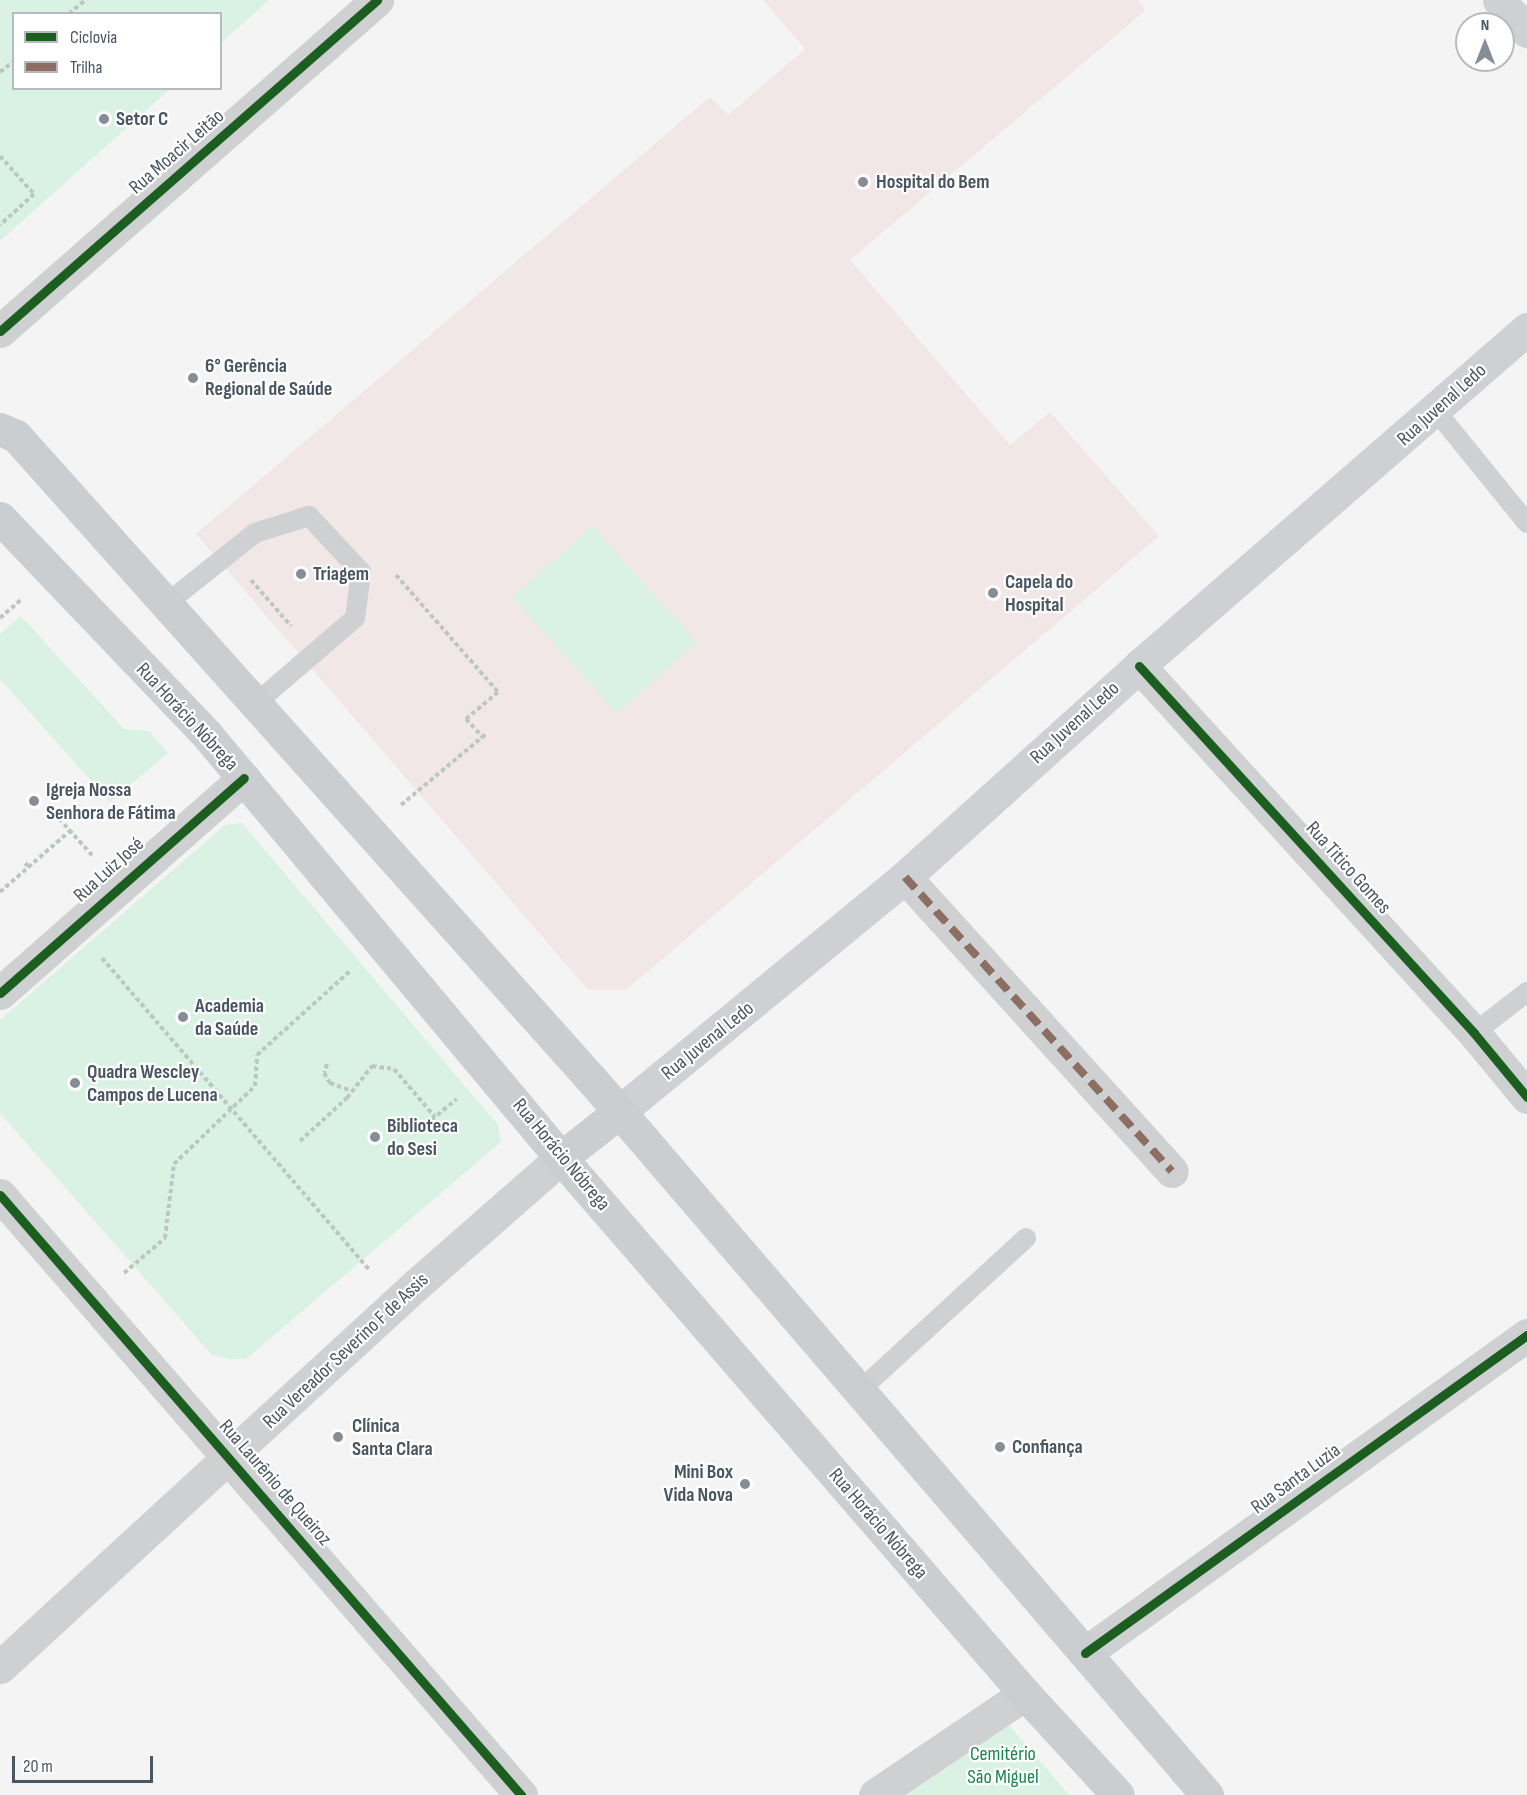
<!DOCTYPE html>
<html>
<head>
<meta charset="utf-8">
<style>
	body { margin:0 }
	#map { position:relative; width:1527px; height:1795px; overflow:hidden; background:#f4f4f4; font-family:"Sofia Sans Condensed",sans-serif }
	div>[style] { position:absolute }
	.medical>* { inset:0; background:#f1e7e6 }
	.green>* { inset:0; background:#d9f2e3; transform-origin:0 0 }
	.path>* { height:4px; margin-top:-2px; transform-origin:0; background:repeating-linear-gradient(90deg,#bcc7c4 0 4.5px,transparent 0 7.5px) }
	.lane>* { height:20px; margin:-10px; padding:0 10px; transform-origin:10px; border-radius:10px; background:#ced0d2 }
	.street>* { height:33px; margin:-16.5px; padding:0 16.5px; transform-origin:16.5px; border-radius:16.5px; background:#ced0d2 }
	.secondary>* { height:33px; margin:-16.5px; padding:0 16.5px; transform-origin:16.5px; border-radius:16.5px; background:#ced0d4 }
	.primary>* { height:33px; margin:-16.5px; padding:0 16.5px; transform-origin:16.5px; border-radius:16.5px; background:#caced1 }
	.quiet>* { height:8px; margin-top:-4px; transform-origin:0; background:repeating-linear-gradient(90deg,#8d6e63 0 15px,transparent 0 23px) }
	.cycleway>* { height:9px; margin:-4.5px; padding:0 4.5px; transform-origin:4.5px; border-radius:4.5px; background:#1b5e20 }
	.dots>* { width:16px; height:16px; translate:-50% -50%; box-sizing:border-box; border:3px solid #fff; border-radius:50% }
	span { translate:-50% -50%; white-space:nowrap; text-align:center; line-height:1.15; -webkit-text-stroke:4.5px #fff; paint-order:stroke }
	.poi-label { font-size:20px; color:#4a5661; font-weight:700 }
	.left { translate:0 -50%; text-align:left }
	.right { translate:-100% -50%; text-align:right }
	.street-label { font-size:20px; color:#4a5661 }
	.park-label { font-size:20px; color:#17864f }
	.legend { position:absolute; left:12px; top:12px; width:210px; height:78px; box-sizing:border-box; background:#fff; border:2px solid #b7bbc0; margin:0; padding:8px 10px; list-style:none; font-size:18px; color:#4a5661 }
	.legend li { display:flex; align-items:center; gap:12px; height:30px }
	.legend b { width:30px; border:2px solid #b7bbc0 }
	.north { position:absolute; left:1455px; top:12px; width:60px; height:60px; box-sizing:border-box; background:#fff; border:2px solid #b7bbc0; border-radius:50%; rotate:0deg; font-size:16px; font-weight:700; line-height:24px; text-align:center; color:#4a5661 }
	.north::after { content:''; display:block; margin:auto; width:21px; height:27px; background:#868d94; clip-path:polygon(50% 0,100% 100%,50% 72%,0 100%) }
	.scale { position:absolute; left:12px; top:1756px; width:141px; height:27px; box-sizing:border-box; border:3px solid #4a5661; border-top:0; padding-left:8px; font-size:18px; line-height:21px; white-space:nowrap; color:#4a5661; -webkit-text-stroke:4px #fff; paint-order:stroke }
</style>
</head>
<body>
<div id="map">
	<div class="medical">
		<div style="clip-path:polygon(763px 0,1138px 0,1146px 10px,850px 260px,1010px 445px,1050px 412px,1159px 536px,626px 990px,588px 990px,196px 534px,710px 97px,728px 115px,805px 49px)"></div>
	</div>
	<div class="green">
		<div style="clip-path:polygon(0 0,269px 0,221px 43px,220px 14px,14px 14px,14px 88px,170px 89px,0 241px)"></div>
		<div style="left:592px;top:526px;width:156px;height:107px;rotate:48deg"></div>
		<div style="clip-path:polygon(21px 616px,124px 729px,149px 731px,168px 753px,110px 802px,0 679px,0 634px)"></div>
		<div style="clip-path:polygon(242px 823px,498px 1125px,501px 1142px,246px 1359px,229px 1359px,212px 1355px,0 1113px,0 1020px,225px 825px)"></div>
		<div style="clip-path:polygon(1009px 1725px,1069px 1795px,907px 1795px)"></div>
	</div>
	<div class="path">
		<div style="left:69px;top:14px;width:21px;rotate:-41deg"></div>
		<div style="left:0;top:72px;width:18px;rotate:-38deg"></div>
		<div style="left:0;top:156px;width:51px;rotate:48.2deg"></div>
		<div style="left:34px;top:194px;width:46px;rotate:137.6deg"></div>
		<div style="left:396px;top:575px;width:155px;rotate:48.9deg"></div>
		<div style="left:498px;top:692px;width:42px;rotate:139.8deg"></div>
		<div style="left:466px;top:719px;width:25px;rotate:47deg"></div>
		<div style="left:251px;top:580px;width:61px;rotate:49deg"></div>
		<div style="left:0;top:618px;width:29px;rotate:-41deg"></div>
		<div style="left:401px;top:805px;width:112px;rotate:-39.9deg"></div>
		<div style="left:54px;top:813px;width:57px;rotate:47.9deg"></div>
		<div style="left:25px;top:863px;width:6px;rotate:45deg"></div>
		<div style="left:0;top:892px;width:93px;rotate:-41.1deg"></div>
		<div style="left:102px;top:958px;width:412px;rotate:49.4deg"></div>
		<div style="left:327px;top:1064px;width:9px;rotate:108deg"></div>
		<div style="left:324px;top:1073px;width:12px;rotate:59deg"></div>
		<div style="left:330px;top:1083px;width:23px;rotate:20deg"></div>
		<div style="left:414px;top:1134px;width:55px;rotate:-39.1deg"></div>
		<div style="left:300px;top:1141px;width:64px;rotate:-42.5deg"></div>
		<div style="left:347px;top:1098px;width:41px;rotate:-52deg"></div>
		<div style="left:372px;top:1066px;width:22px;rotate:8deg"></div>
		<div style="left:394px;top:1069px;width:63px;rotate:49.5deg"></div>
		<div style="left:124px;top:1273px;width:54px;rotate:-40.5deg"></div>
		<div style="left:165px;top:1238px;width:75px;rotate:-83.1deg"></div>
		<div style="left:174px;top:1164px;width:112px;rotate:-43.9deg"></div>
		<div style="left:255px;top:1086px;width:31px;rotate:-86deg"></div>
		<div style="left:257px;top:1055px;width:125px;rotate:-42.1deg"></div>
	</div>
	<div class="lane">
		<div style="left:1436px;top:411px;width:144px;rotate:50.9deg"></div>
		<div style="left:167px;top:603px;width:112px;rotate:-38.5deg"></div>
		<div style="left:255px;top:533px;width:57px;rotate:-17.5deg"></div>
		<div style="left:309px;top:516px;width:76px;rotate:47.1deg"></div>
		<div style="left:361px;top:572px;width:46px;rotate:97.4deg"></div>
		<div style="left:355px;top:618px;width:133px;rotate:139.3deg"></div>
		<div style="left:1474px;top:1033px;width:67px;rotate:-37.7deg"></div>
		<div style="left:858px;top:1392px;width:228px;rotate:-42.5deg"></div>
	</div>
	<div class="street">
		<div style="left:1499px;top:0;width:42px;rotate:47.9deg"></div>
		<div style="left:0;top:331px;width:502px;rotate:-41.28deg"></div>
		<div style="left:1139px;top:666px;width:497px;rotate:47.6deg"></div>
		<div style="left:1474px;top:1033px;width:83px;rotate:50.4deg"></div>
		<div style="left:905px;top:877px;width:397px;rotate:47.8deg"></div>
		<div style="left:0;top:993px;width:325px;rotate:-41.4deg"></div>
		<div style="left:0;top:1195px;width:795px;rotate:49.03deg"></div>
		<div style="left:1085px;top:1653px;width:545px;rotate:-35.73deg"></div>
		<div style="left:0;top:1667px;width:566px;rotate:-42.57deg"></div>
		<div style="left:417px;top:1284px;width:191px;rotate:-41.2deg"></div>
		<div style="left:875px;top:1795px;width:181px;rotate:-34deg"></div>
	</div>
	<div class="secondary">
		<div style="left:619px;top:1112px;width:370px;rotate:-39.4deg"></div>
		<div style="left:905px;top:877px;width:315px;rotate:-42deg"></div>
		<div style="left:1139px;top:666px;width:514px;rotate:-40.98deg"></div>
	</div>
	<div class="primary">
		<div style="left:0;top:429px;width:17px;rotate:24deg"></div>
		<div style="left:16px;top:436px;width:865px;rotate:48.19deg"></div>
		<div style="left:593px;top:1081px;width:942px;rotate:49.31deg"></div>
		<div style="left:0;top:518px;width:301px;rotate:46.3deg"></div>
		<div style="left:208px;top:736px;width:550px;rotate:50.09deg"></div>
		<div style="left:561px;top:1158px;width:709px;rotate:49.12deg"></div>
		<div style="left:1025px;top:1694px;width:137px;rotate:47.4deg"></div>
		<div style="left:561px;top:1158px;width:74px;rotate:-38.4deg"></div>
	</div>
	<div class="quiet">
		<div style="left:905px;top:877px;width:397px;rotate:47.8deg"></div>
	</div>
	<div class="cycleway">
		<div style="left:0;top:331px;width:502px;rotate:-41.28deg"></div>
		<div style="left:1139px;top:666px;width:497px;rotate:47.6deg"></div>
		<div style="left:1474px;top:1033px;width:83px;rotate:50.4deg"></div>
		<div style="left:0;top:993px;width:325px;rotate:-41.4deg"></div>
		<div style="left:0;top:1195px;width:795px;rotate:49.03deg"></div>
		<div style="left:1085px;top:1653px;width:545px;rotate:-35.73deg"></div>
	</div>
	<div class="dots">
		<div style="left:104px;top:119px;background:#868d94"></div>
		<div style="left:863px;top:182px;background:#868d94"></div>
		<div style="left:193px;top:378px;background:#868d94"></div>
		<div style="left:301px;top:574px;background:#868d94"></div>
		<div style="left:993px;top:593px;background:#868d94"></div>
		<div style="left:34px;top:801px;background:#868d94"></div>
		<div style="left:183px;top:1017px;background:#868d94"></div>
		<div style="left:75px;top:1083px;background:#868d94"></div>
		<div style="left:375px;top:1137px;background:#868d94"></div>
		<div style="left:338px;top:1437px;background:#868d94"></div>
		<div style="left:1000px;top:1447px;background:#868d94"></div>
		<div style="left:745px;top:1484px;background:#868d94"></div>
	</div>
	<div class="poi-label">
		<span class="left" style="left:116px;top:119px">Setor C</span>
		<span class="left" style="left:876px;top:182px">Hospital do Bem</span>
		<span class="left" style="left:205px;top:378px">6° Gerência<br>Regional de Saúde</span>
		<span class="left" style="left:313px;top:574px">Triagem</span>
		<span class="left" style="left:1005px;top:594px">Capela do<br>Hospital</span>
		<span class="left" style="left:46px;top:802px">Igreja Nossa<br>Senhora de Fátima</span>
		<span class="left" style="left:195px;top:1018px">Academia<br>da Saúde</span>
		<span class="left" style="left:87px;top:1084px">Quadra Wescley<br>Campos de Lucena</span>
		<span class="left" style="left:387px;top:1138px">Biblioteca<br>do Sesi</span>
		<span class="left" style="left:352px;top:1438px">Clínica<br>Santa Clara</span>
		<span class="left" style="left:1012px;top:1447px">Confiança</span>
		<span class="right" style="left:733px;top:1484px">Mini Box<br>Vida Nova</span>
	</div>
	<div class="street-label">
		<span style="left:177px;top:152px;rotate:-41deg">Rua Moacir Leitão</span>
		<span style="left:1442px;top:405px;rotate:-42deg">Rua Juvenal Ledo</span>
		<span style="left:187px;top:717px;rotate:47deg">Rua Horácio Nóbrega</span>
		<span style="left:1075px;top:723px;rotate:-42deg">Rua Juvenal Ledo</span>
		<span style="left:1348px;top:868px;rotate:48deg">Rua Titico Gomes</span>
		<span style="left:109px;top:870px;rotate:-42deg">Rua Luiz José</span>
		<span style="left:708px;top:1041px;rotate:-39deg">Rua Juvenal Ledo</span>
		<span style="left:561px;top:1155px;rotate:50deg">Rua Horácio Nóbrega</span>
		<span style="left:346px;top:1351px;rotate:-43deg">Rua Vereador Severino F de Assis</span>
		<span style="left:1296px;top:1479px;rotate:-36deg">Rua Santa Luzia</span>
		<span style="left:275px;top:1483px;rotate:49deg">Rua Laurênio de Queiroz</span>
		<span style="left:878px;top:1524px;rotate:49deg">Rua Horácio Nóbrega</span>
	</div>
	<div class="park-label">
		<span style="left:1003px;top:1766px">Cemitério<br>São Miguel</span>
	</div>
	<ul class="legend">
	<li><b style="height:8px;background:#1b5e20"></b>Ciclovia</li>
	<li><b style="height:8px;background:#8d6e63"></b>Trilha</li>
	</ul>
	<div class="north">N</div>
	<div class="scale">20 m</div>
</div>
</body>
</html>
